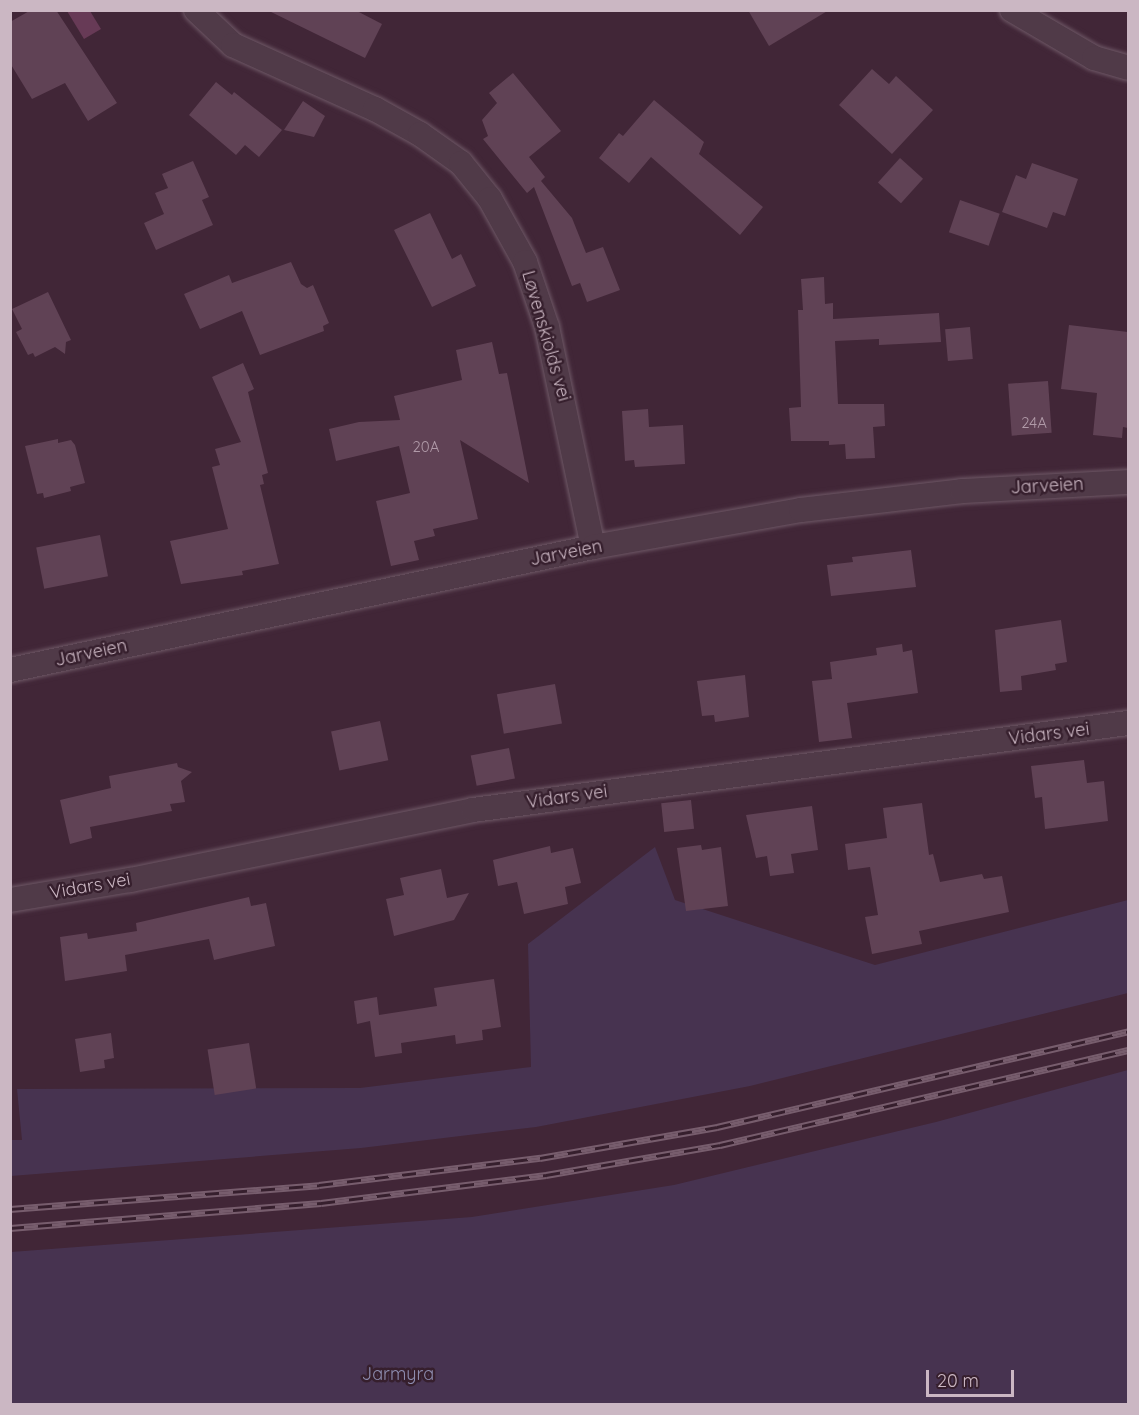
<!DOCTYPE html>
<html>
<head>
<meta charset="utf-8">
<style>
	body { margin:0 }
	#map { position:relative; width:1139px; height:1415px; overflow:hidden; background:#412637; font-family:Quicksand,sans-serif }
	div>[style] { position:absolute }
	.green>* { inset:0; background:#473350 }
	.water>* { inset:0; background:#673a56 }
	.building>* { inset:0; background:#604255; transform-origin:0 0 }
	.roads { filter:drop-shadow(0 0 2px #6e5866) drop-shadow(0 0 2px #6e5866) }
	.minor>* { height:24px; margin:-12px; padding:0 12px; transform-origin:12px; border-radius:12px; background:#503a48 }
	.rail>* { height:7px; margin-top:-3.5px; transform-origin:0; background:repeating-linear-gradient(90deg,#361f2d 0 14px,#775d6d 0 28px); box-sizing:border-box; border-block:2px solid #775d6d }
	span { translate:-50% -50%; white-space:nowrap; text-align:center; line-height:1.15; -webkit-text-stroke:5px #361f2d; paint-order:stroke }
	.number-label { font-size:15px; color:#b09aa8 }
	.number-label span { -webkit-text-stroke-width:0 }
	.street-label { font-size:18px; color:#cbb7c3 }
	.park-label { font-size:18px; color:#8d8caf }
	.frame { position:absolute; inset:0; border:12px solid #cbb7c3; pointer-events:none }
	.scale { position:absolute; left:926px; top:1370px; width:88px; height:27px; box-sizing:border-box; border:3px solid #cbb7c3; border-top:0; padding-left:8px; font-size:18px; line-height:21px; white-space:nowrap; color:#cbb7c3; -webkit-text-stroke:4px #361f2d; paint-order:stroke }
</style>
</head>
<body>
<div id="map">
	<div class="green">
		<div style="clip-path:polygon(655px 847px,675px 900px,875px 965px,1128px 900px,1128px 993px,750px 1086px,536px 1127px,361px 1148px,11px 1176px,11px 1140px,22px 1140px,17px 1089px,360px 1088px,531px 1067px,528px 944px)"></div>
		<div style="clip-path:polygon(1128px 1070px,1128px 1404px,11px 1404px,11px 1252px,472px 1217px,674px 1185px,936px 1122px)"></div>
	</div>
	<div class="water">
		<div style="clip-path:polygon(67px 11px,90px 11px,101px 29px,84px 39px)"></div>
	</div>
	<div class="building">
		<div style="clip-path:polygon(31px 10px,56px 10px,117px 103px,88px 121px,65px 83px,32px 99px,10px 63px,10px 22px)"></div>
		<div style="clip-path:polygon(267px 10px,355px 10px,382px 24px,365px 58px)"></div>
		<div style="clip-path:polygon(748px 10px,829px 10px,769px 46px)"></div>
		<div style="clip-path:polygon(872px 69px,889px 84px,896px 76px,933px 110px,892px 154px,839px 105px)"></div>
		<div style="clip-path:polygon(513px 73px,561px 131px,529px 157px,545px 177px,541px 181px,572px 218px,586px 253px,603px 247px,620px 290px,587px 302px,580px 283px,572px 286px,534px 187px,527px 193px,483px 139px,488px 136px,482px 120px,497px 103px,489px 93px)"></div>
		<div style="clip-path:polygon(216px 82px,232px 95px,234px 92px,282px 130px,259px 157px,245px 145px,236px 155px,189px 115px)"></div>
		<div style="clip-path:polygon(654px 100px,704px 142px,699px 154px,763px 207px,740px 235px,651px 157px,629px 183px,599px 158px,619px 133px,623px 136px)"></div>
		<div style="clip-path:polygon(303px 101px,325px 116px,314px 137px,284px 130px)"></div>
		<div style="left:900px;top:158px;width:31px;height:33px;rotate:42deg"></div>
		<div style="clip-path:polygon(193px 161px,209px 197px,202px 200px,213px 225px,156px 250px,144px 223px,164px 214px,155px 193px,168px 188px,162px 174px)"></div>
		<div style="clip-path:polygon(1032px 163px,1078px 179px,1065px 216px,1053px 212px,1047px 228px,1002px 212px,1016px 175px,1026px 179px)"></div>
		<div style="left:960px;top:200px;width:42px;height:34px;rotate:19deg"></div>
		<div style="clip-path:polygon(430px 213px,452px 259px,461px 254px,476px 286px,432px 307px,394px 230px)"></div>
		<div style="clip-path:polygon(291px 262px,301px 284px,307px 288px,313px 285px,329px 323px,323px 326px,324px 331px,260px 355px,242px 311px,200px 329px,184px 294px,229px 275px,232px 283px)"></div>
		<div style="clip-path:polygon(824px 277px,825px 304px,833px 303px,833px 319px,939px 313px,941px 342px,879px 345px,879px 339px,835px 341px,838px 404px,884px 404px,885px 426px,873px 427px,875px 458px,846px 459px,845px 444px,829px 445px,829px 441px,791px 441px,789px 408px,801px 407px,798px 310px,803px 310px,801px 279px)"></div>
		<div style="clip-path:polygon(48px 292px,71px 340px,66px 342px,65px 354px,55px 347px,35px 357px,33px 353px,28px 355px,16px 332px,22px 329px,12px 309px)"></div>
		<div style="clip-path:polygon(1069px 325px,1128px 332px,1128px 428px,1123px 427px,1122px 438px,1093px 435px,1097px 393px,1061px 389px)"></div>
		<div style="left:970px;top:327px;width:32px;height:25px;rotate:85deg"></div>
		<div style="clip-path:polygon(492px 342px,499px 374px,507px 373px,529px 483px,460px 440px,478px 519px,433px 529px,435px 536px,414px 541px,419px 560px,391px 566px,376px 501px,410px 493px,399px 446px,336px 461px,329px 429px,359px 422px,400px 420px,394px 396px,462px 380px,456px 350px)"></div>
		<div style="clip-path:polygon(243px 363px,254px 389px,248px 392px,268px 473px,262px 475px,264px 484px,260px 485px,279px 564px,242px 571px,243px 575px,181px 584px,170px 541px,228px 529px,212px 467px,220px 465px,215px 449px,241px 442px,212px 377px)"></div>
		<div style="left:1048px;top:381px;width:52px;height:40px;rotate:86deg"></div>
		<div style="clip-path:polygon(648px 409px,649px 427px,683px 425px,685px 464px,635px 467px,634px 460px,625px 461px,622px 411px)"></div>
		<div style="clip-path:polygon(58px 439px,58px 443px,71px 440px,75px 445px,85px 483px,70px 487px,71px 491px,44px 498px,43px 493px,37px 494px,25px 446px)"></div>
		<div style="left:100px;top:535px;width:42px;height:65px;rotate:79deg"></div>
		<div style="clip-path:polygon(911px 550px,916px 587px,831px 596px,827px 565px,853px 562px,852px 557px)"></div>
		<div style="clip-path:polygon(1061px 620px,1067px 662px,1055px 664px,1056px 670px,1021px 676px,1022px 690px,1000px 692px,995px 630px)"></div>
		<div style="clip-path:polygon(902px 644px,903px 652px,912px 650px,918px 693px,847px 703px,852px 738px,819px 742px,812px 681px,832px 679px,830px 662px,877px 655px,876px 648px)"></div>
		<div style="clip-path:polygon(745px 675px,749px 717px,715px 722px,714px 715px,702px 716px,697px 681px)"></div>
		<div style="left:555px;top:684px;width:40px;height:59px;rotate:80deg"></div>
		<div style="left:380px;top:721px;width:40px;height:50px;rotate:78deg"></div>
		<div style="left:509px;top:748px;width:31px;height:39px;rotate:79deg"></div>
		<div style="clip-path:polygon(1084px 760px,1087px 783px,1104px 781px,1108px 821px,1045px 829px,1042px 797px,1035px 798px,1031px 766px)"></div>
		<div style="clip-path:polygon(177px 763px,178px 767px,192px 772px,181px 781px,185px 802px,170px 804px,172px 811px,90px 827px,92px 838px,70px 844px,60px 800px,111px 788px,109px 776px)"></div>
		<div style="left:691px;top:800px;width:29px;height:30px;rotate:84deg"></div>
		<div style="clip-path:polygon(922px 803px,929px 855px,933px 854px,940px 882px,982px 874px,984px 879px,1002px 876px,1009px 912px,919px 931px,922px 944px,872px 954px,865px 917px,878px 915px,870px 867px,848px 870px,845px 844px,887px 838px,883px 808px)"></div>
		<div style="clip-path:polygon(812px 806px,818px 850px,791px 854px,794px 873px,770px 876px,767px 856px,756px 858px,746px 815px)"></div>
		<div style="clip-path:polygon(701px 845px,702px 850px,721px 847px,728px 906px,686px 911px,677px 848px)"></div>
		<div style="clip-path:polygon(550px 846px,551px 853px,573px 848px,581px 883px,565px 887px,568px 904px,524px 914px,517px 882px,498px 886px,493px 860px)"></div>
		<div style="clip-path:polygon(441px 869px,447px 898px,469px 893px,454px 920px,394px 936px,386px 899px,404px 895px,400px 878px)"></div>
		<div style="clip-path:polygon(249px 897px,251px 906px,266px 903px,275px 946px,214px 960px,209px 939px,125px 955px,127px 971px,65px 981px,60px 937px,87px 933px,88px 939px,137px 931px,136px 923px)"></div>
		<div style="clip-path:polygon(494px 979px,501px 1027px,482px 1030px,483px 1040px,456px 1044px,455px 1035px,401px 1043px,402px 1053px,375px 1057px,370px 1021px,357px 1024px,354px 1001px,377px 997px,379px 1015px,437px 1006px,434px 988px)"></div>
		<div style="clip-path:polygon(111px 1033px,114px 1058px,104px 1060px,105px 1068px,80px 1072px,75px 1039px)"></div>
		<div style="left:249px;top:1043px;width:46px;height:42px;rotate:81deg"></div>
	</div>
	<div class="roads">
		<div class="minor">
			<div style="left:196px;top:10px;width:51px;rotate:43.4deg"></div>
			<div style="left:233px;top:45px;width:156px;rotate:24.3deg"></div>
			<div style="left:375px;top:109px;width:51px;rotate:29.1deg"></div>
			<div style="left:420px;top:134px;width:50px;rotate:35.3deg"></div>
			<div style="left:461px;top:163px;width:46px;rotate:51.1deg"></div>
			<div style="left:490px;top:199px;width:72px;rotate:60.9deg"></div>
			<div style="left:525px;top:262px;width:69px;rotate:71.3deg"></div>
			<div style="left:547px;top:327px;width:225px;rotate:78.2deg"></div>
			<div style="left:1012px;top:10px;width:95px;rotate:30.3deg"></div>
			<div style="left:1094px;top:58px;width:35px;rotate:16deg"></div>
			<div style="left:10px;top:670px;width:596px;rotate:-11.91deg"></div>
			<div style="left:593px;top:547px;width:211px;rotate:-10.1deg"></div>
			<div style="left:801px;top:510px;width:162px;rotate:-6.7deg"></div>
			<div style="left:962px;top:491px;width:166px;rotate:-3.1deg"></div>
			<div style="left:10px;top:900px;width:122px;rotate:-9.5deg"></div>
			<div style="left:130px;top:880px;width:350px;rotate:-11.5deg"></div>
			<div style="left:473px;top:810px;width:661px;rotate:-7.57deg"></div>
		</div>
	</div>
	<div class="rail">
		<div style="left:10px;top:1209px;width:310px;rotate:-4.4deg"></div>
		<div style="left:319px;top:1185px;width:223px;rotate:-7deg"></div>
		<div style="left:540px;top:1158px;width:180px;rotate:-9.9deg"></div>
		<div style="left:717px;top:1127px;width:422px;rotate:-13.1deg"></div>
		<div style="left:10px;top:1228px;width:312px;rotate:-4.6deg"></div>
		<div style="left:321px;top:1203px;width:227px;rotate:-7.1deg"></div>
		<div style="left:546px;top:1175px;width:177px;rotate:-9.8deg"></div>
		<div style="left:720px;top:1145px;width:419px;rotate:-13.1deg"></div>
	</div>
	<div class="number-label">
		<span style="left:1034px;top:423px">24A</span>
		<span style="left:426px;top:447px">20A</span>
	</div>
	<div class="street-label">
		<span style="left:546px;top:336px;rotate:74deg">Løvenskiolds vei</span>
		<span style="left:1047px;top:486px;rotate:-3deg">Jarveien</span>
		<span style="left:566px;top:553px;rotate:-11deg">Jarveien</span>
		<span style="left:91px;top:653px;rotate:-12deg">Jarveien</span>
		<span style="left:1049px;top:734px;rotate:-7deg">Vidars vei</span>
		<span style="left:567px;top:797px;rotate:-8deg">Vidars vei</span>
		<span style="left:90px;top:886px;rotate:-10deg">Vidars vei</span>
	</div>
	<div class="park-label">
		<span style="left:398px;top:1374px">Jarmyra</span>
	</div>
	<div class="frame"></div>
	<div class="scale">20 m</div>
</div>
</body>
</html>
